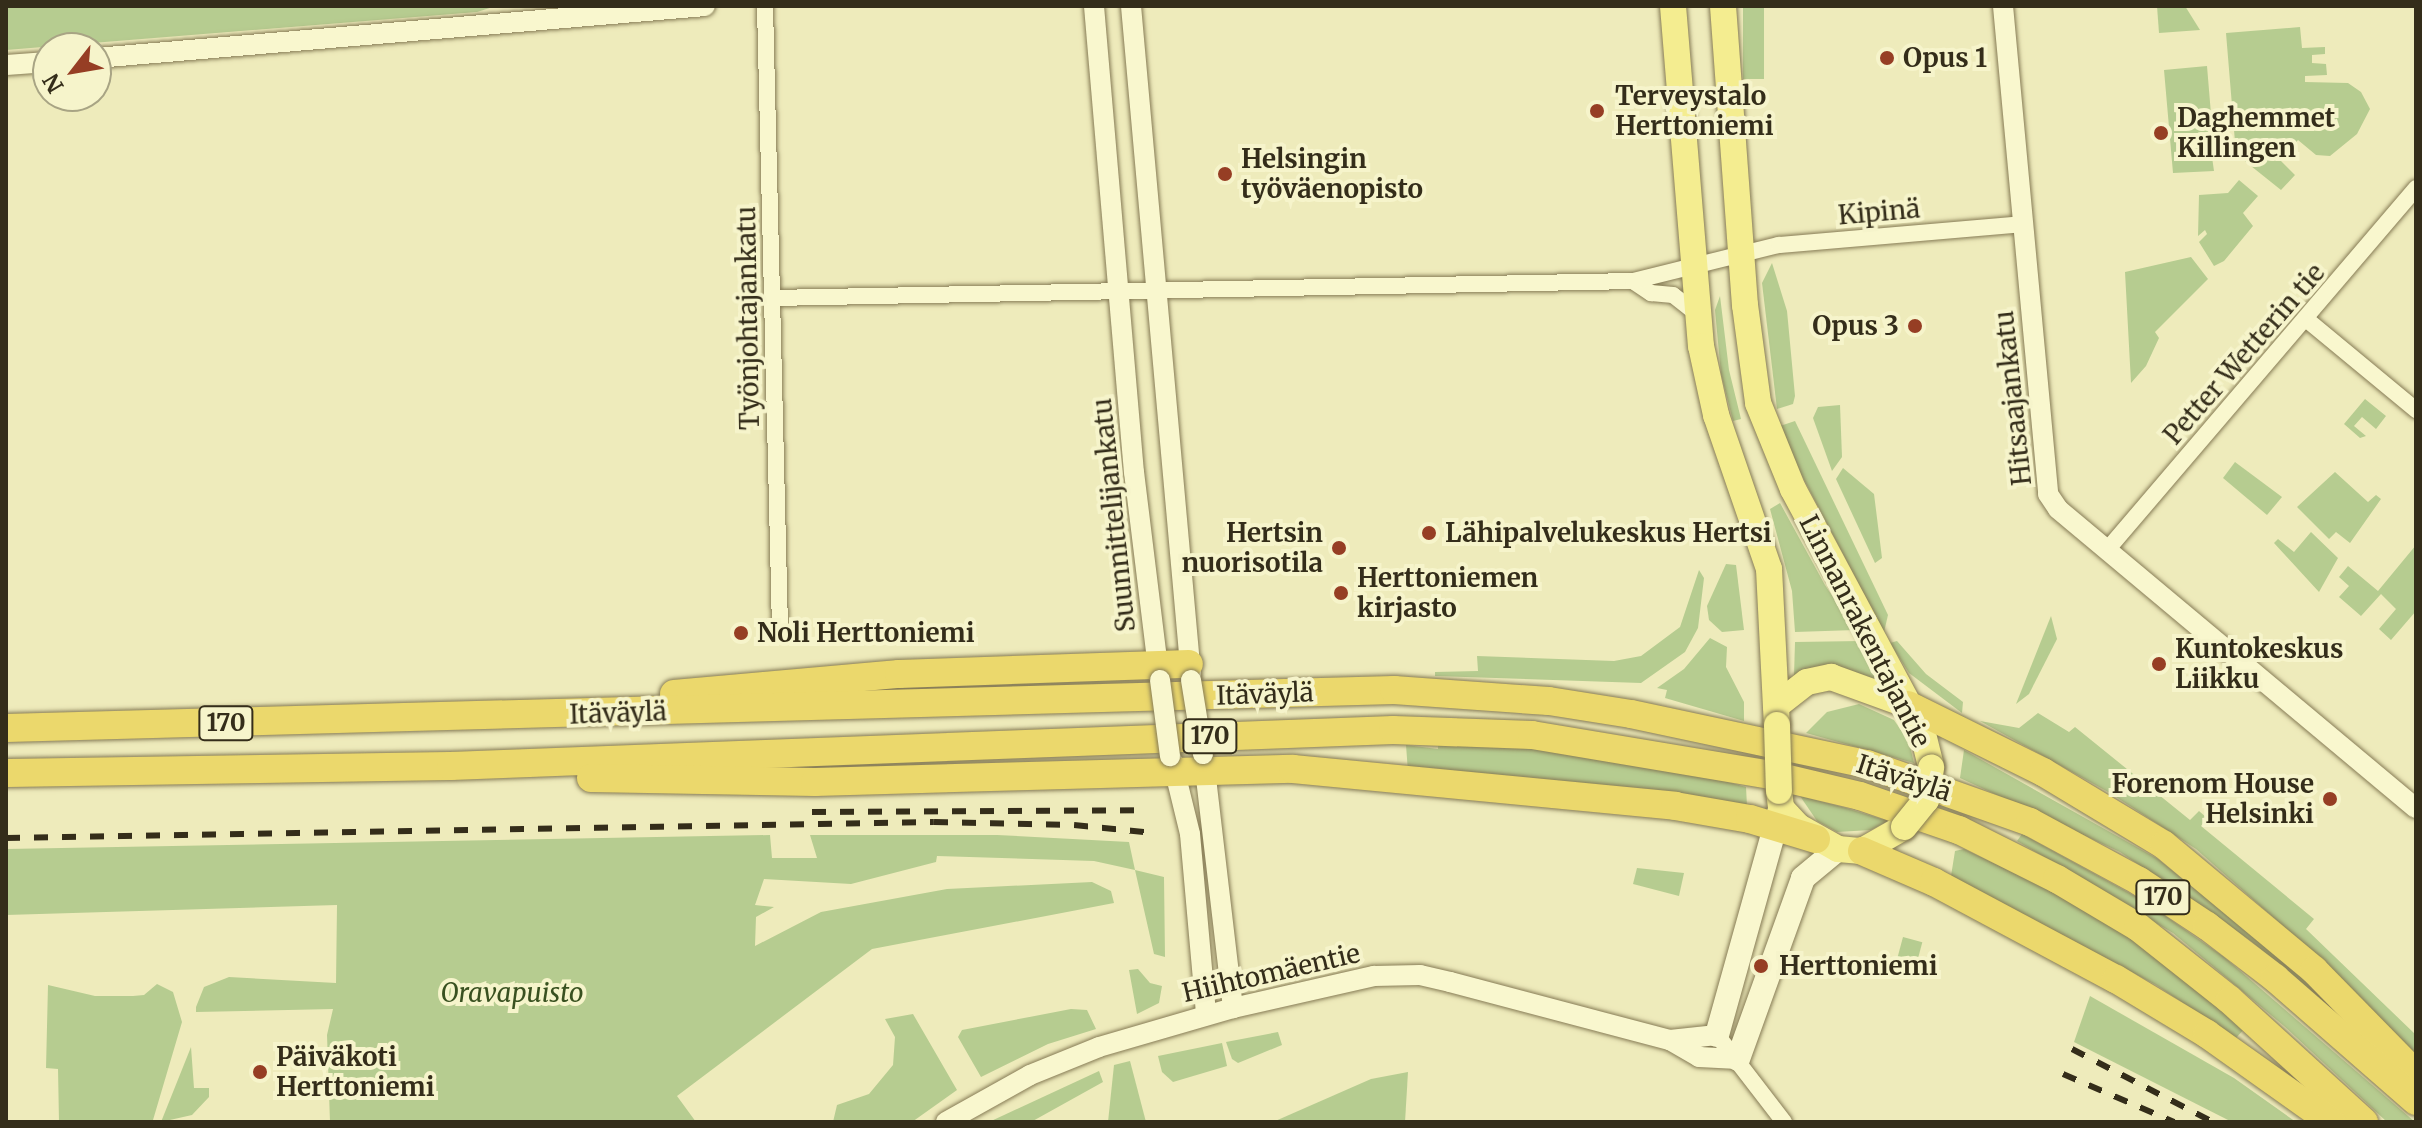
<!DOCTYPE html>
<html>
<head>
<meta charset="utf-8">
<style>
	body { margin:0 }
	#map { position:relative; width:2422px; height:1128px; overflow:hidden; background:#eeebbb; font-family:Merriweather,serif }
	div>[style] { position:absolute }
	.green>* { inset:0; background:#b6cc90; transform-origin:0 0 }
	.roads { filter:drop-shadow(0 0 2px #867b55) drop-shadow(0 0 2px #867b55) }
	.minor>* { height:16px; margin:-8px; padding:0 8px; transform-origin:8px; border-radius:8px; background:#f9f7ce }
	.tertiary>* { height:20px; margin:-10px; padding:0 10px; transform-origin:10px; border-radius:10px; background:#f9f7ce }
	.secondary>* { height:24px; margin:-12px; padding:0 12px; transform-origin:12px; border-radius:12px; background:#f9f7ce }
	.primary>* { height:26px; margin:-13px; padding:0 13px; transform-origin:13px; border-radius:13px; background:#f4ed90 }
	.trunk>* { height:28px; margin:-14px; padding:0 14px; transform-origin:14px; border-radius:14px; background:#ebd86c }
	.rail>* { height:6px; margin-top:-3px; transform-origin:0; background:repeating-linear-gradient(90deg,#342d1a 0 14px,transparent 0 28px) }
	.bridges { filter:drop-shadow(0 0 2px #867b55) drop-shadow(0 0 2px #867b55) }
	.tertiary-bridge>* { height:20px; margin:-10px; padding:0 10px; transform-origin:10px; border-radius:10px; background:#f9f7ce }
	.primary-bridge>* { height:26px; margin:-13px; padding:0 13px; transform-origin:13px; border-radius:13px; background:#f4ed90 }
	.dots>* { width:22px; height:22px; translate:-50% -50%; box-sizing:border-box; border:4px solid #f6f4cb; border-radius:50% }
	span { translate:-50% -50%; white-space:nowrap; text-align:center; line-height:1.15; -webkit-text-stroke:8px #f6f4cb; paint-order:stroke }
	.shield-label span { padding:2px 6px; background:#f6f4cb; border:2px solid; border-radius:6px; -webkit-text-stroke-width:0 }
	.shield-label { font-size:24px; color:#342d1a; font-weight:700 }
	.poi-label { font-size:26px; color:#342d1a; font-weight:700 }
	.left { translate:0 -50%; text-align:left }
	.right { translate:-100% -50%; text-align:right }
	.street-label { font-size:26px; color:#342d1a }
	.park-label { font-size:26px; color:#395120; font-style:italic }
	.frame { position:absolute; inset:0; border:8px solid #342d1a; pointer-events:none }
	.north { position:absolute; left:32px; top:32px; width:80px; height:80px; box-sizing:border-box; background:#f6f4cb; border:2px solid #a8a484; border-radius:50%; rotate:239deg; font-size:22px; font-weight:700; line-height:32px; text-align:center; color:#342d1a }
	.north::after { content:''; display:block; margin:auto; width:28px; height:36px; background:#963e24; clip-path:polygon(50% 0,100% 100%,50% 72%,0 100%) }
</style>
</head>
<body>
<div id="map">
	<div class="green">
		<div style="clip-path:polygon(6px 6px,496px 6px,477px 12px,6px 50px)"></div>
		<div style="left:1743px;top:6px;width:21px;height:73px"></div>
		<div style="clip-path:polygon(2157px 6px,2185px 6px,2200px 30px,2159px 33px)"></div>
		<div style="clip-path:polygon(2300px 27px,2302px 48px,2325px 47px,2325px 54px,2312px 55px,2312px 63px,2326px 64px,2327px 75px,2305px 76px,2305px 82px,2348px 83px,2361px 92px,2370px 109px,2357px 134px,2330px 156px,2316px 155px,2298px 140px,2281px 161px,2295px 175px,2281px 190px,2236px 154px,2226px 33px)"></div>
		<div style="clip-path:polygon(2207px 66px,2211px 114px,2206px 115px,2214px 171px,2173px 173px,2164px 70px)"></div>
		<div style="clip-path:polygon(2239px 180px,2258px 196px,2243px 213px,2253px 226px,2224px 261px,2214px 266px,2199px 242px,2207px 234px,2205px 230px,2198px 236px,2199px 195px,2228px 193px)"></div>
		<div style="clip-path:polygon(2191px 257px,2208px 279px,2155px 332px,2159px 338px,2146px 366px,2131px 383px,2125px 272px)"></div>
		<div style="clip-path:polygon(1772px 263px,1787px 311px,1795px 396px,1793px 404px,1777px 409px,1762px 283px)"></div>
		<div style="clip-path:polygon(1720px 296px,1729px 370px,1741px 419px,1733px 421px,1721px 374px,1715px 310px)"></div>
		<div style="clip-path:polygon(2365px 399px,2386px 416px,2376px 429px,2362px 417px,2354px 426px,2366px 436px,2360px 438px,2344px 424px)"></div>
		<div style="clip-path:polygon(1840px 405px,1842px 457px,1832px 471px,1813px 418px,1818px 407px)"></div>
		<div style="clip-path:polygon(1795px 421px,1888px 615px,1884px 632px,1791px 455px,1780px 426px)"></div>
		<div style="clip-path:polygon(2235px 462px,2282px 497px,2267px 515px,2223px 478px)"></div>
		<div style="clip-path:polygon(1843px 468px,1874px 494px,1882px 558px,1875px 563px,1836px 479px)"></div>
		<div style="clip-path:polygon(2335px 472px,2368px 502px,2376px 495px,2381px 499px,2350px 543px,2336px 532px,2329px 539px,2297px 507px)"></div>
		<div style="clip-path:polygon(1780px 503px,1825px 585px,1855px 630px,1795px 632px,1792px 591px,1770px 509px)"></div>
		<div style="clip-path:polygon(2311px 532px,2338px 558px,2319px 592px,2274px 543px,2278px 539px,2294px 552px)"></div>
		<div style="clip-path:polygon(2416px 545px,2416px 611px,2391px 640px,2379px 629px,2396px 609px,2381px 594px,2361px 616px,2339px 597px,2349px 586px,2339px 577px,2348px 566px,2378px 591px)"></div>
		<div style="clip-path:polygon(1726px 564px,1736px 565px,1744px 630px,1722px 632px,1709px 620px,1707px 606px)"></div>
		<div style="clip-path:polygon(1699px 570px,1704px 578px,1698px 628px,1685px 652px,1641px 683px,1435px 676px,1435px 672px,1478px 671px,1477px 656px,1614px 661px,1641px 656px,1680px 627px)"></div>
		<div style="clip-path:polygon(2051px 616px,2057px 639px,2029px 694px,2016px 704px)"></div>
		<div style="clip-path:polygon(1710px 638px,1727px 647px,1726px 667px,1744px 702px,1744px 721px,1665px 698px,1667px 690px,1657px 688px,1684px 669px)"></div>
		<div style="clip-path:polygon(1861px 641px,1878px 676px,1876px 682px,1794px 676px,1795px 642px)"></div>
		<div style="clip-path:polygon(1897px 641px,1926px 674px,1963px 702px,1962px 713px,1909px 673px,1890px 643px)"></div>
		<div style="clip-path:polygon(1859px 704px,1894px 720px,1909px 742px,1914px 763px,1806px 733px,1827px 712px)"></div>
		<div style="clip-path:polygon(2038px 713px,2069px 732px,2075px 727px,2190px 820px,2199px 811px,2207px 818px,2201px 826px,2314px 919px,2306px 929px,2416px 1035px,2416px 1059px,2283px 926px,2196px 849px,2110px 793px,1980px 721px,2019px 728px)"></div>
		<div style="clip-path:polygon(1438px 743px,1504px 744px,1713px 778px,1746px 787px,1747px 806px,1524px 777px,1408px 772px,1406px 745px,1438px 749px)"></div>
		<div style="clip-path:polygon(1964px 750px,2158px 859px,2323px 993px,2319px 997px,2251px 941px,2120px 852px,1960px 778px)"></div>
		<div style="clip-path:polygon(1800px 796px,1846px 808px,1888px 821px,1871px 830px,1837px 832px,1817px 821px)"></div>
		<div style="clip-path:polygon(2022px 834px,2144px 901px,2224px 957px,2415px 1122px,2387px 1122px,2284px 1026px,2173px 933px,2017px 841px)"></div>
		<div style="clip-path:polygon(770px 835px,772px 858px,817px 858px,810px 835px,997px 835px,1129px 842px,1135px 870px,1164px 877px,1165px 957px,1154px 954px,1135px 870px,1094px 861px,937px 856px,936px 862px,851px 884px,764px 879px,755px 905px,774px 907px,756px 917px,755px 946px,821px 912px,947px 889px,1092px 882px,1111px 891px,1114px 903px,872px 949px,677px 1096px,696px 1122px,330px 1122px,327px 1035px,333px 1009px,196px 1012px,196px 1007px,204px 987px,229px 977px,336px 983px,337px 905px,6px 915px,6px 849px)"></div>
		<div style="clip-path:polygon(1964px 849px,2065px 897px,2148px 950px,2245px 1028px,2236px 1038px,2156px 985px,1951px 876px,1955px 851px)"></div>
		<div style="clip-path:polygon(1637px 868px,1684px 873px,1679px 896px,1633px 884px)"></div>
		<div style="left:1903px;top:937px;width:20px;height:35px;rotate:15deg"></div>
		<div style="clip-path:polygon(1138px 969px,1150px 983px,1162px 986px,1159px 1003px,1137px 1014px,1129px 970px)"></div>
		<div style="clip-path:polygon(157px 984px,173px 992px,182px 1022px,153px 1120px,59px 1122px,58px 1069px,46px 1068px,48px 985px,95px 996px,133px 996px,144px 995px)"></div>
		<div style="clip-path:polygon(2090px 996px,2234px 1078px,2296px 1122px,2232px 1122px,2074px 1042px)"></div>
		<div style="clip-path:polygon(1071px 1009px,1087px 1010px,1096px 1029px,1048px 1044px,981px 1077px,958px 1037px,962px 1030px)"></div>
		<div style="clip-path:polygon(913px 1014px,957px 1090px,912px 1122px,833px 1122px,837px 1105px,869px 1094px,893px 1065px,895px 1037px,885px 1019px)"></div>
		<div style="clip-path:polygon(1278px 1032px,1282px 1045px,1238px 1063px,1232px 1059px,1226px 1042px)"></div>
		<div style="clip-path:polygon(1222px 1043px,1227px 1066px,1173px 1082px,1162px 1072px,1158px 1056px)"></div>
		<div style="clip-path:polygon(191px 1047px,194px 1088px,209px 1088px,209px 1097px,192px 1115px,161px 1122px)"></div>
		<div style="clip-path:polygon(1130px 1061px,1146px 1122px,1108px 1122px,1114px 1065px)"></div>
		<div style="clip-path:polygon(1099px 1071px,1103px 1082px,1031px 1122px,989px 1122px)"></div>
		<div style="clip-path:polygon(1408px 1072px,1405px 1122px,1273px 1122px,1371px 1079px)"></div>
	</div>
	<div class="roads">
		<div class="minor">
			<div style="left:765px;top:6px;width:623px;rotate:88.62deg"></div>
			<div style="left:1633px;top:281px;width:22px;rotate:34deg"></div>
			<div style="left:1651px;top:293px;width:22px;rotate:5deg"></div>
			<div style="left:1673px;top:295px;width:31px;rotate:38deg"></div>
			<div style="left:772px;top:298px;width:861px;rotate:-1.13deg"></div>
			<div style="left:1633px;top:281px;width:150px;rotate:-13.9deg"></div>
			<div style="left:1779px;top:245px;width:244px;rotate:-4.9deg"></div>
			<div style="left:2306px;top:319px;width:143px;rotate:39.6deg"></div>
			<div style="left:2107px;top:550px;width:476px;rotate:-49.5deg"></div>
			<div style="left:1717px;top:1035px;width:110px;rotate:52.4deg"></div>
		</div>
		<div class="tertiary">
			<div style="left:1094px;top:6px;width:468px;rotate:85.1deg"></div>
			<div style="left:1134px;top:472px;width:206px;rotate:83deg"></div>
			<div style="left:1131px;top:6px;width:672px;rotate:84.88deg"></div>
			<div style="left:2003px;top:6px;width:490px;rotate:84.7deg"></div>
			<div style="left:2048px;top:494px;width:18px;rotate:56deg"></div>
			<div style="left:2058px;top:509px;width:466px;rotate:39.9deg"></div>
			<div style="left:96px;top:58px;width:611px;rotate:-4.88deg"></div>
			<div style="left:6px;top:65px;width:42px;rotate:-4.1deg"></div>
			<div style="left:1172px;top:760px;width:76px;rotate:76.3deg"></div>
			<div style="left:1190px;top:834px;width:182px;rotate:84.9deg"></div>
			<div style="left:1204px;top:761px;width:249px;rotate:83.3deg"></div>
			<div style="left:1670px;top:1040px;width:47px;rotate:-6.1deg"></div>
			<div style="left:946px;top:1122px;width:96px;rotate:-29.2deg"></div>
			<div style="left:1030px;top:1075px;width:74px;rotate:-22.1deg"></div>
			<div style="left:1099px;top:1047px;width:140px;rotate:-16.2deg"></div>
			<div style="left:1233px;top:1008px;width:145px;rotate:-12.8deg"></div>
			<div style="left:1374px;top:976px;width:46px;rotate:-1.2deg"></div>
			<div style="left:1420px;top:975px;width:31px;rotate:13deg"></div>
			<div style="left:1450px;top:982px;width:228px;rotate:14.8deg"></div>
			<div style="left:1670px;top:1040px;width:34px;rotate:30deg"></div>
			<div style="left:1699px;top:1057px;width:39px;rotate:3deg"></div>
		</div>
		<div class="secondary">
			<div style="left:1717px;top:1035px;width:234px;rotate:-74.4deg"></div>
			<div style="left:1738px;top:1059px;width:192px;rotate:-70.2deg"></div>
			<div style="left:1803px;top:878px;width:45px;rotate:-39.6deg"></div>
		</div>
		<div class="primary">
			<div style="left:1673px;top:6px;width:341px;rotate:85.3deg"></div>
			<div style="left:1701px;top:346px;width:71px;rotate:77.7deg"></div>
			<div style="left:1716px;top:415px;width:163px;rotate:71deg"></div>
			<div style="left:1769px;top:569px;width:156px;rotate:87.1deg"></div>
			<div style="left:1723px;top:6px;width:300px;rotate:85.8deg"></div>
			<div style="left:1745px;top:305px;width:99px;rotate:82.4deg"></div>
			<div style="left:1758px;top:403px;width:93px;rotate:67.9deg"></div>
			<div style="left:1793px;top:489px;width:273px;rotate:61.8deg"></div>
			<div style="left:1922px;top:730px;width:38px;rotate:76deg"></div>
			<div style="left:1776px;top:706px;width:39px;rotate:-38deg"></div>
			<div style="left:1807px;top:682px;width:25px;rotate:-12deg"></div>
			<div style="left:1831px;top:677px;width:82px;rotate:20deg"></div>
			<div style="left:1779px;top:791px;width:17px;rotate:83deg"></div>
			<div style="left:1781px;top:808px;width:26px;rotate:47deg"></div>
			<div style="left:1799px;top:827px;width:45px;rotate:29.4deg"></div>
			<div style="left:1838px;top:849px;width:24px;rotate:5deg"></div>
			<div style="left:1862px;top:851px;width:48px;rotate:-29.7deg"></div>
		</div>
		<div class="trunk">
			<div style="left:674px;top:694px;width:226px;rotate:-5.1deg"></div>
			<div style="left:899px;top:674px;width:290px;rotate:-2deg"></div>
			<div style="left:1908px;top:705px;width:151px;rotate:26.4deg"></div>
			<div style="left:2043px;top:772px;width:141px;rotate:31.1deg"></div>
			<div style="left:2164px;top:845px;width:195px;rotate:39.8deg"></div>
			<div style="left:2314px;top:970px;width:146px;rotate:45.6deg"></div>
			<div style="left:6px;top:728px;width:1389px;rotate:-1.57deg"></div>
			<div style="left:1394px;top:690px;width:155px;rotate:4.1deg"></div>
			<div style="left:1549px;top:701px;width:83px;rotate:9deg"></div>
			<div style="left:1631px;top:714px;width:241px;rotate:12deg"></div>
			<div style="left:1867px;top:764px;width:173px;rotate:19.6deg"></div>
			<div style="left:2030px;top:822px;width:124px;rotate:28.4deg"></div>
			<div style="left:2139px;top:881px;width:82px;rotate:33.5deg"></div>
			<div style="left:2207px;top:926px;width:86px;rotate:37.4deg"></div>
			<div style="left:2275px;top:978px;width:187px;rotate:41.1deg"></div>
			<div style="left:6px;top:773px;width:445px;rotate:-0.9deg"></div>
			<div style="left:451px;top:766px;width:943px;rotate:-2.19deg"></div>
			<div style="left:1393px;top:730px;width:139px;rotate:2.1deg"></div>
			<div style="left:1532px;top:735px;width:243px;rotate:9.5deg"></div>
			<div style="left:1772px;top:775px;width:90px;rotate:13.4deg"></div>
			<div style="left:1860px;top:796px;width:105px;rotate:19deg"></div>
			<div style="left:1959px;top:830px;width:110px;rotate:26.6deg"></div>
			<div style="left:2057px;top:879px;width:94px;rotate:30.7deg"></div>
			<div style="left:2138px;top:927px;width:117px;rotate:38.4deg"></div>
			<div style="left:2230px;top:1000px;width:181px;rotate:42.3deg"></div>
			<div style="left:591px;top:778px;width:224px;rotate:1deg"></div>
			<div style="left:815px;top:782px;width:478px;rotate:-1.6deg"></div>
			<div style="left:1293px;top:769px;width:384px;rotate:5.5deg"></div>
			<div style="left:1675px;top:806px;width:76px;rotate:9.8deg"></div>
			<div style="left:1750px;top:819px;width:69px;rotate:16.9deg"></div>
			<div style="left:1862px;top:851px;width:78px;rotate:23.3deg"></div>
			<div style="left:1934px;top:882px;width:206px;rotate:28.1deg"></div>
			<div style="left:2116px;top:979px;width:106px;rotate:31.1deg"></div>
			<div style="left:2207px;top:1034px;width:152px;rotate:35.4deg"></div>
		</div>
	</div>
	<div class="rail">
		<div style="left:812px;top:812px;width:336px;rotate:-0.3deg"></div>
		<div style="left:6px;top:838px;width:928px;rotate:-0.99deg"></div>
		<div style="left:934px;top:822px;width:140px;rotate:1.2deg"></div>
		<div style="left:1074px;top:825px;width:80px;rotate:5.7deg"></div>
		<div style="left:2072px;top:1049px;width:159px;rotate:27.4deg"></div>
		<div style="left:2063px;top:1074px;width:121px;rotate:23.4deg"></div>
	</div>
	<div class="bridges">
		<div class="tertiary-bridge">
			<div style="left:1160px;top:680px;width:77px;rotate:82.5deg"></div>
			<div style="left:1191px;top:680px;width:75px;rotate:80.8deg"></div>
		</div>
		<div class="primary-bridge">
			<div style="left:1777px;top:725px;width:66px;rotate:88.3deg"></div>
			<div style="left:1904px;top:827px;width:35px;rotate:-51deg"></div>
			<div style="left:1926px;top:800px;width:33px;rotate:-81deg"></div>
		</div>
	</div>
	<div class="dots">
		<div style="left:1887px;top:58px;background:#963e24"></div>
		<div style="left:1597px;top:111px;background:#963e24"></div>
		<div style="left:2161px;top:133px;background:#963e24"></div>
		<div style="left:1225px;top:174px;background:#963e24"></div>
		<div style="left:1915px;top:326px;background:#963e24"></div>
		<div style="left:1429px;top:533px;background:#963e24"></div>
		<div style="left:1339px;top:548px;background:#963e24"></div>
		<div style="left:1341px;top:593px;background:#963e24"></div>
		<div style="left:741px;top:633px;background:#963e24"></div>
		<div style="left:2159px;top:664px;background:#963e24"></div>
		<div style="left:2330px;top:799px;background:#963e24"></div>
		<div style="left:1761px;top:966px;background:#963e24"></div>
		<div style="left:260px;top:1072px;background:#963e24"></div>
	</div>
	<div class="shield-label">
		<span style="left:226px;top:723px">170</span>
		<span style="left:1210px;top:736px">170</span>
		<span style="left:2163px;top:897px">170</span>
	</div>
	<div class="poi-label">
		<span class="left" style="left:1903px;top:58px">Opus 1</span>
		<span class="left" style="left:1615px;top:111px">Terveystalo<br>Herttoniemi</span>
		<span class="left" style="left:2177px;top:133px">Daghemmet<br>Killingen</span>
		<span class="left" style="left:1241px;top:174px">Helsingin<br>työväenopisto</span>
		<span class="right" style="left:1899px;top:326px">Opus 3</span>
		<span class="right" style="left:1323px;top:548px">Hertsin<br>nuorisotila</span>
		<span class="left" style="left:1445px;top:533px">Lähipalvelukeskus Hertsi</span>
		<span class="left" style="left:1357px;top:593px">Herttoniemen<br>kirjasto</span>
		<span class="left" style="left:757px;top:633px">Noli Herttoniemi</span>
		<span class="left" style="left:2175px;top:664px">Kuntokeskus<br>Liikku</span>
		<span class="right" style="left:2314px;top:799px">Forenom House<br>Helsinki</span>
		<span class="left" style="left:1779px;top:966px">Herttoniemi</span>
		<span class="left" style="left:276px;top:1072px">Päiväkoti<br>Herttoniemi</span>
	</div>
	<div class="street-label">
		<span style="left:1879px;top:212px;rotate:-5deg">Kipinä</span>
		<span style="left:748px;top:318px;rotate:-91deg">Työnjohtajankatu</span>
		<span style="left:2244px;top:354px;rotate:-49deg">Petter Wetterin tie</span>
		<span style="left:2013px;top:398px;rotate:-96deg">Hitsaajankatu</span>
		<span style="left:1114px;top:515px;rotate:-96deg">Suunnittelijankatu</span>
		<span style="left:1865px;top:631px;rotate:63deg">Linnanrakentajantie</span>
		<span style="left:1265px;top:694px;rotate:-2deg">Itäväylä</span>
		<span style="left:618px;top:713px;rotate:-2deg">Itäväylä</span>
		<span style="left:1904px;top:778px;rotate:18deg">Itäväylä</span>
		<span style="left:1271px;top:973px;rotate:-13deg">Hiihtomäentie</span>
	</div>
	<div class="park-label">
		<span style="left:512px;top:993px">Oravapuisto</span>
	</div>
	<div class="frame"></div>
	<div class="north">N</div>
</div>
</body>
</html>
